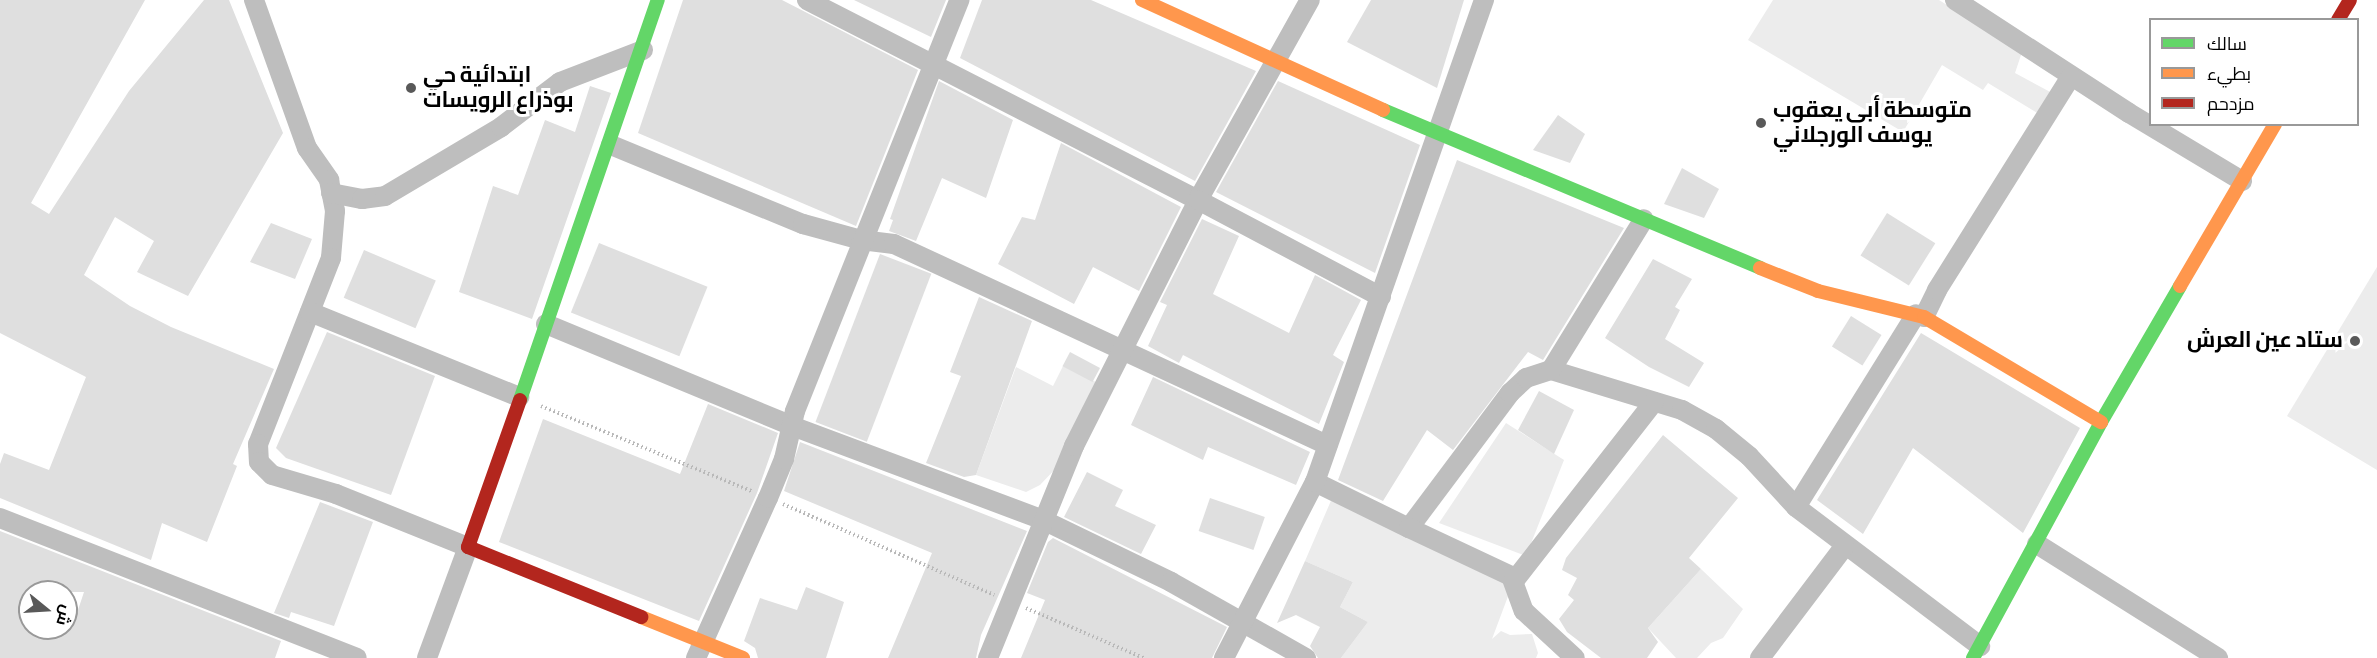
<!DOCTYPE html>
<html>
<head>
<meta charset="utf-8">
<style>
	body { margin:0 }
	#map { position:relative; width:2377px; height:658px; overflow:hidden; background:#fff; font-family:"Sofia Sans Condensed",Cairo,sans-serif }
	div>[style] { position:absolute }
	.green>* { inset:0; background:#ececec }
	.building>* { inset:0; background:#dfdfdf; transform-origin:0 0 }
	.path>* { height:4px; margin-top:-2px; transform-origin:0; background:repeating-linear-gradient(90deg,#b9b9b9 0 1.5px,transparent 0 4.5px) }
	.street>* { height:20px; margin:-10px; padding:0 10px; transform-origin:10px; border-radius:10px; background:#bebebe }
	.fast>* { height:14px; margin:-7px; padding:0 7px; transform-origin:7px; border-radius:7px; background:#63d668 }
	.slow>* { height:14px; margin:-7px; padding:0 7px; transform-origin:7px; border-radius:7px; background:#ff974d }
	.jam>* { height:14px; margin:-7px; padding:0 7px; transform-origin:7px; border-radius:7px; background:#b3261e }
	.dots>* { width:16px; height:16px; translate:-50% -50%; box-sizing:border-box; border:3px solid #fff; border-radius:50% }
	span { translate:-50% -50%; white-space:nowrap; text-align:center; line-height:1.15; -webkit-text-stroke:6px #fff; paint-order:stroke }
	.poi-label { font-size:22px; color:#000; font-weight:700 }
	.left { translate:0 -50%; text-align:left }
	.right { translate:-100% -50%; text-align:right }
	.legend { position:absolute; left:2149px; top:18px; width:210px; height:108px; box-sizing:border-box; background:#fff; border:2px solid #999; margin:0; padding:8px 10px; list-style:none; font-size:18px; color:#000 }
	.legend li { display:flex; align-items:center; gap:12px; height:30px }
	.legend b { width:30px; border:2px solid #999 }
	.north { position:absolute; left:18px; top:580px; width:60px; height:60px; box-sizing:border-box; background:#fff; border:2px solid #999; border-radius:50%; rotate:108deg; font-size:16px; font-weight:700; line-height:24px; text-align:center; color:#000 }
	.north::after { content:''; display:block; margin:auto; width:21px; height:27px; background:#595959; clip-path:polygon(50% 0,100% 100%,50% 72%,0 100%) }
</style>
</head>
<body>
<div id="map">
	<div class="green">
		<div style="clip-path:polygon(1773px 0,1939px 0,2022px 52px,2015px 73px,2054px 94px,2039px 114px,1988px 83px,1983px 90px,1942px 65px,1903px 132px,1748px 40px)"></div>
		<div style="clip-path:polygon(2377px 267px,2377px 470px,2287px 416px)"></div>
		<div style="clip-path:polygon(1063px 366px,1100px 384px,1059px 465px,1040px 485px,1026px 492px,976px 475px,1016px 367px,1053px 386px)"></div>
		<div style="clip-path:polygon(1506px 423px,1564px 460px,1526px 556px,1439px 523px)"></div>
		<div style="clip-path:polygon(1333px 496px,1513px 583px,1492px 639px,1501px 631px,1510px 635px,1532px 634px,1538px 653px,1536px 658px,1341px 658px,1368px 622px,1340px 607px,1353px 582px,1305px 561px)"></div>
		<div style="clip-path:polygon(1701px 569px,1743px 609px,1723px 638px,1711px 643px,1697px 658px,1676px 658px,1648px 628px)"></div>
	</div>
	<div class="building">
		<div style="clip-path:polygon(0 0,145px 0,31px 203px,49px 214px,129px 91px,204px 0,229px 0,283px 133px,188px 296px,137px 272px,154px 241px,115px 217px,84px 275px,130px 306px,171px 327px,274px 369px,233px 464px,237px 466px,207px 542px,162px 523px,151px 560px,0 498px,0 464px,4px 453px,49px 470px,86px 377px,0 333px)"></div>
		<div style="clip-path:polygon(683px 0,782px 0,918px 70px,856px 226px,638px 133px)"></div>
		<div style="clip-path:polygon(854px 0,946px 0,931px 37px)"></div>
		<div style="clip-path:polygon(982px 0,1091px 0,1256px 71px,1195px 181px,960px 58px)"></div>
		<div style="clip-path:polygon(1371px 0,1464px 0,1437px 88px,1347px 42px)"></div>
		<div style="clip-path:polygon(939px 81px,1013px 120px,986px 198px,942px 178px,916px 241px,889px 231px,893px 220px,890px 219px)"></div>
		<div style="clip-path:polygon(1278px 81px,1420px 145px,1375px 273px,1216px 192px)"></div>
		<div style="clip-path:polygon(590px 86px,611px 93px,532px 319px,459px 292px,493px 186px,518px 195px,545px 120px,575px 132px)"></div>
		<div style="clip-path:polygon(1558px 115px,1585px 134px,1570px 163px,1533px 150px)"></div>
		<div style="clip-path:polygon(1061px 143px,1181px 207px,1139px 291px,1093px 267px,1074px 304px,998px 264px,1022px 217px,1035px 220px)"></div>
		<div style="clip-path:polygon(1457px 160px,1624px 228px,1543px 360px,1528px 352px,1453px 450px,1427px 430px,1383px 501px,1338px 480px)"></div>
		<div style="clip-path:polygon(1682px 168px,1719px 189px,1704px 218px,1664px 204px)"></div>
		<div style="left:1887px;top:213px;width:57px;height:50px;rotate:32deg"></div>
		<div style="clip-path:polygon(1202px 219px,1239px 236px,1213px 294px,1289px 333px,1315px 275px,1361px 300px,1333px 355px,1344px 362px,1319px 424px,1183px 355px,1179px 363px,1148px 346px,1167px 305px,1160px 302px)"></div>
		<div style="clip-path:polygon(271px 223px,312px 239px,295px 279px,250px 262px)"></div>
		<div style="left:599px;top:243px;width:117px;height:75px;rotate:22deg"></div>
		<div style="left:364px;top:250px;width:78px;height:52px;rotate:23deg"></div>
		<div style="left:880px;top:254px;width:55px;height:180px;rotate:21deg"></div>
		<div style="clip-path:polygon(1653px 259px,1692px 279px,1675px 307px,1680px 310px,1665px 339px,1704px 363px,1689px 387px,1649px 367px,1605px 338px)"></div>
		<div style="clip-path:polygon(979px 297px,1032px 321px,976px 475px,964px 477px,926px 463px,961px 376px,950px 372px)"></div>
		<div style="left:1851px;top:316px;width:36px;height:36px;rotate:32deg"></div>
		<div style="clip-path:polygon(327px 332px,435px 376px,391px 495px,286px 458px,276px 448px)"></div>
		<div style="clip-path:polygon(1921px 333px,2080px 428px,2023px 533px,1913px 448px,1863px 534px,1817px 500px)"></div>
		<div style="left:1070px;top:352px;width:34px;height:16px;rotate:28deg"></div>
		<div style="clip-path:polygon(1153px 377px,1310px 452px,1296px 485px,1208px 447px,1203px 460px,1131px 425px)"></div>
		<div style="clip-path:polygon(1539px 391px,1574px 410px,1554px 454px,1518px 430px)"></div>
		<div style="clip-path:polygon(708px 404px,778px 433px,757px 493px,699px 621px,499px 542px,543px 419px,680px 474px)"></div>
		<div style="clip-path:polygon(1663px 435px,1738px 498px,1689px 558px,1701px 569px,1648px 628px,1658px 642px,1647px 658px,1601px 658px,1567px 632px,1559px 619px,1574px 600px,1568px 595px,1577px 578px,1562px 570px,1566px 558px)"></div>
		<div style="clip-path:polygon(800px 442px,1027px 531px,981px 635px,976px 658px,888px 658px,932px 553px,784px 491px)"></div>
		<div style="clip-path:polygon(1087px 472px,1123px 490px,1115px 506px,1156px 525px,1141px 554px,1064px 517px)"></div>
		<div style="left:1210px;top:498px;width:58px;height:35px;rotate:19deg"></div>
		<div style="clip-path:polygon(320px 502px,373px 522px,334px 626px,291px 612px,289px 618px,274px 613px)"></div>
		<div style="clip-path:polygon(evenodd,0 531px,281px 641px,275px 658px,0 658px,0 531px,30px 592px,84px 592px,72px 628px,30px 628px,30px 592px)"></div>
		<div style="clip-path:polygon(1053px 538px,1227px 627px,1212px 658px,1021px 658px,1045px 600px,1027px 593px,1048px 542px)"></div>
		<div style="clip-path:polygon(1305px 561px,1353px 582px,1340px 607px,1368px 622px,1341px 658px,1318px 658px,1310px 646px,1320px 627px,1296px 615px,1277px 623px)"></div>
		<div style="clip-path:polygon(806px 587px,844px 602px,826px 658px,758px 658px,755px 648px,744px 641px,760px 598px,797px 610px)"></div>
	</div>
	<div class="path">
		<div style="left:541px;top:406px;width:227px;rotate:22deg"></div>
		<div style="left:783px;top:504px;width:230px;rotate:23.3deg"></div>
		<div style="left:1026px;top:608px;width:128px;rotate:23deg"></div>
	</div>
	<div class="street">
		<div style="left:254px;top:0;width:157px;rotate:70.3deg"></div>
		<div style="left:307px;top:148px;width:39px;rotate:55deg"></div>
		<div style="left:329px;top:180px;width:32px;rotate:79deg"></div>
		<div style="left:335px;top:211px;width:47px;rotate:94.9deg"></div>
		<div style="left:331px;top:258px;width:200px;rotate:111.4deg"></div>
		<div style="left:258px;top:444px;width:18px;rotate:87deg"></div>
		<div style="left:259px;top:462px;width:18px;rotate:45deg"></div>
		<div style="left:272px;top:475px;width:67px;rotate:16.5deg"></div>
		<div style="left:336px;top:494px;width:142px;rotate:21.9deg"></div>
		<div style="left:468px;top:547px;width:118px;rotate:110.3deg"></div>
		<div style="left:807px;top:0;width:439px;rotate:27.1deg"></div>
		<div style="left:1198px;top:200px;width:229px;rotate:-60.8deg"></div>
		<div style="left:1955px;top:0;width:207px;rotate:33deg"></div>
		<div style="left:2129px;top:113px;width:132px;rotate:31deg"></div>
		<div style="left:611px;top:145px;width:208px;rotate:22.4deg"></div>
		<div style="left:803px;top:224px;width:60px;rotate:15.4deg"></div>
		<div style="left:861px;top:240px;width:33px;rotate:7deg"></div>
		<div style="left:894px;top:244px;width:478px;rotate:24.9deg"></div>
		<div style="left:331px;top:193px;width:32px;rotate:11deg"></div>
		<div style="left:362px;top:199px;width:23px;rotate:-7deg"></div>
		<div style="left:385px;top:196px;width:135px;rotate:-30.7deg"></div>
		<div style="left:501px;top:127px;width:74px;rotate:-37.3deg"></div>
		<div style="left:560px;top:82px;width:89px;rotate:-21.1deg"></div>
		<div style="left:310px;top:312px;width:226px;rotate:22.1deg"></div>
		<div style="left:1924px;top:317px;width:30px;rotate:-64deg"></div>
		<div style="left:1937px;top:290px;width:252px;rotate:-57.9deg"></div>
		<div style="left:546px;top:324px;width:266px;rotate:22.5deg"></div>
		<div style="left:792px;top:426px;width:268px;rotate:20.5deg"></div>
		<div style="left:1043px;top:520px;width:142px;rotate:25.8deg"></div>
		<div style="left:1171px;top:582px;width:155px;rotate:29.4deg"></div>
		<div style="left:1551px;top:370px;width:137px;rotate:17deg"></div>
		<div style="left:1682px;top:410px;width:39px;rotate:29deg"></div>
		<div style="left:1716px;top:429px;width:43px;rotate:39.3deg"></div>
		<div style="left:1749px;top:456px;width:69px;rotate:47.3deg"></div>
		<div style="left:1796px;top:507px;width:231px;rotate:37.1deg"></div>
		<div style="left:1315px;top:482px;width:105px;rotate:26.1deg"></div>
		<div style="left:1409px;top:528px;width:169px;rotate:-53.2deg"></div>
		<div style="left:1510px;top:393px;width:22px;rotate:-43deg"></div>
		<div style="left:1526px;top:378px;width:26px;rotate:-18deg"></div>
		<div style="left:1551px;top:370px;width:177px;rotate:-58.4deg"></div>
		<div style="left:1796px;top:507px;width:227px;rotate:-58.1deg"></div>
		<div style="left:0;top:518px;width:383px;rotate:21.4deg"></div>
		<div style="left:1409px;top:528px;width:113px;rotate:25.2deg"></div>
		<div style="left:1511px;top:576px;width:37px;rotate:70deg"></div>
		<div style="left:1524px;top:611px;width:69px;rotate:42.7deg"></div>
		<div style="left:2037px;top:544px;width:214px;rotate:32.2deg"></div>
		<div style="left:1514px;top:581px;width:227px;rotate:-52deg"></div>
		<div style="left:696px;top:658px;width:175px;rotate:-65.8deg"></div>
		<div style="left:768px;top:498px;width:42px;rotate:-67.7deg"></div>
		<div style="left:784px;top:459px;width:49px;rotate:-77.1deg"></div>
		<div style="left:795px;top:411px;width:443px;rotate:-68.2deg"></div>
		<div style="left:988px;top:658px;width:229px;rotate:-67.9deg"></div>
		<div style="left:1074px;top:446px;width:275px;rotate:-63.2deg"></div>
		<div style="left:1198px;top:200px;width:207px;rotate:27.9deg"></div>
		<div style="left:1224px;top:658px;width:198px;rotate:-62.7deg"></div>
		<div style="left:1315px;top:482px;width:511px;rotate:-70.68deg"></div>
		<div style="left:1760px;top:658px;width:139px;rotate:-52.9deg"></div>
	</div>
	<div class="fast">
		<div style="left:1383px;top:110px;width:409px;rotate:22.7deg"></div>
		<div style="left:520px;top:400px;width:423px;rotate:-71deg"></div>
		<div style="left:1973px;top:658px;width:268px;rotate:-61.5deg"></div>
		<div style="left:2101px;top:422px;width:157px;rotate:-59.8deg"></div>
	</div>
	<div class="slow">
		<div style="left:1142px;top:0;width:265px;rotate:24.5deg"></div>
		<div style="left:1760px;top:268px;width:62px;rotate:21.6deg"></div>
		<div style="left:1818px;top:291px;width:109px;rotate:13.8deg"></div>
		<div style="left:1924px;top:317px;width:206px;rotate:30.7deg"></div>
		<div style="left:2180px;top:286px;width:188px;rotate:-59.6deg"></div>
		<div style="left:641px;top:617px;width:110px;rotate:21.9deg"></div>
	</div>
	<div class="jam">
		<div style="left:2338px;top:20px;width:23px;rotate:-59deg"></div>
		<div style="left:520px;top:400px;width:156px;rotate:109.5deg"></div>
		<div style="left:468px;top:547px;width:187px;rotate:22deg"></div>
	</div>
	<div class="dots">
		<div style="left:411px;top:88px;background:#595959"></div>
		<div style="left:1761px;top:123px;background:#595959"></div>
		<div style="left:2355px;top:341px;background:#595959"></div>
	</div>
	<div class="poi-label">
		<span class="left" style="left:423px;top:88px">ابتدائية حي<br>بوذراع الرويسات</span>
		<span class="left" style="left:1773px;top:123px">متوسطة أبي يعقوب<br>يوسف الورجلاني</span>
		<span class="right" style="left:2343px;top:341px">ستاد عين العرش</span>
	</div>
	<ul class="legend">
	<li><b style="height:8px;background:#63d668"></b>سالك</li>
	<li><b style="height:8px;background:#ff974d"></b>بطيء</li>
	<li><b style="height:8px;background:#b3261e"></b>مزدحم</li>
	</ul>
	<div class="north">ش</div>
</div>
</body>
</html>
